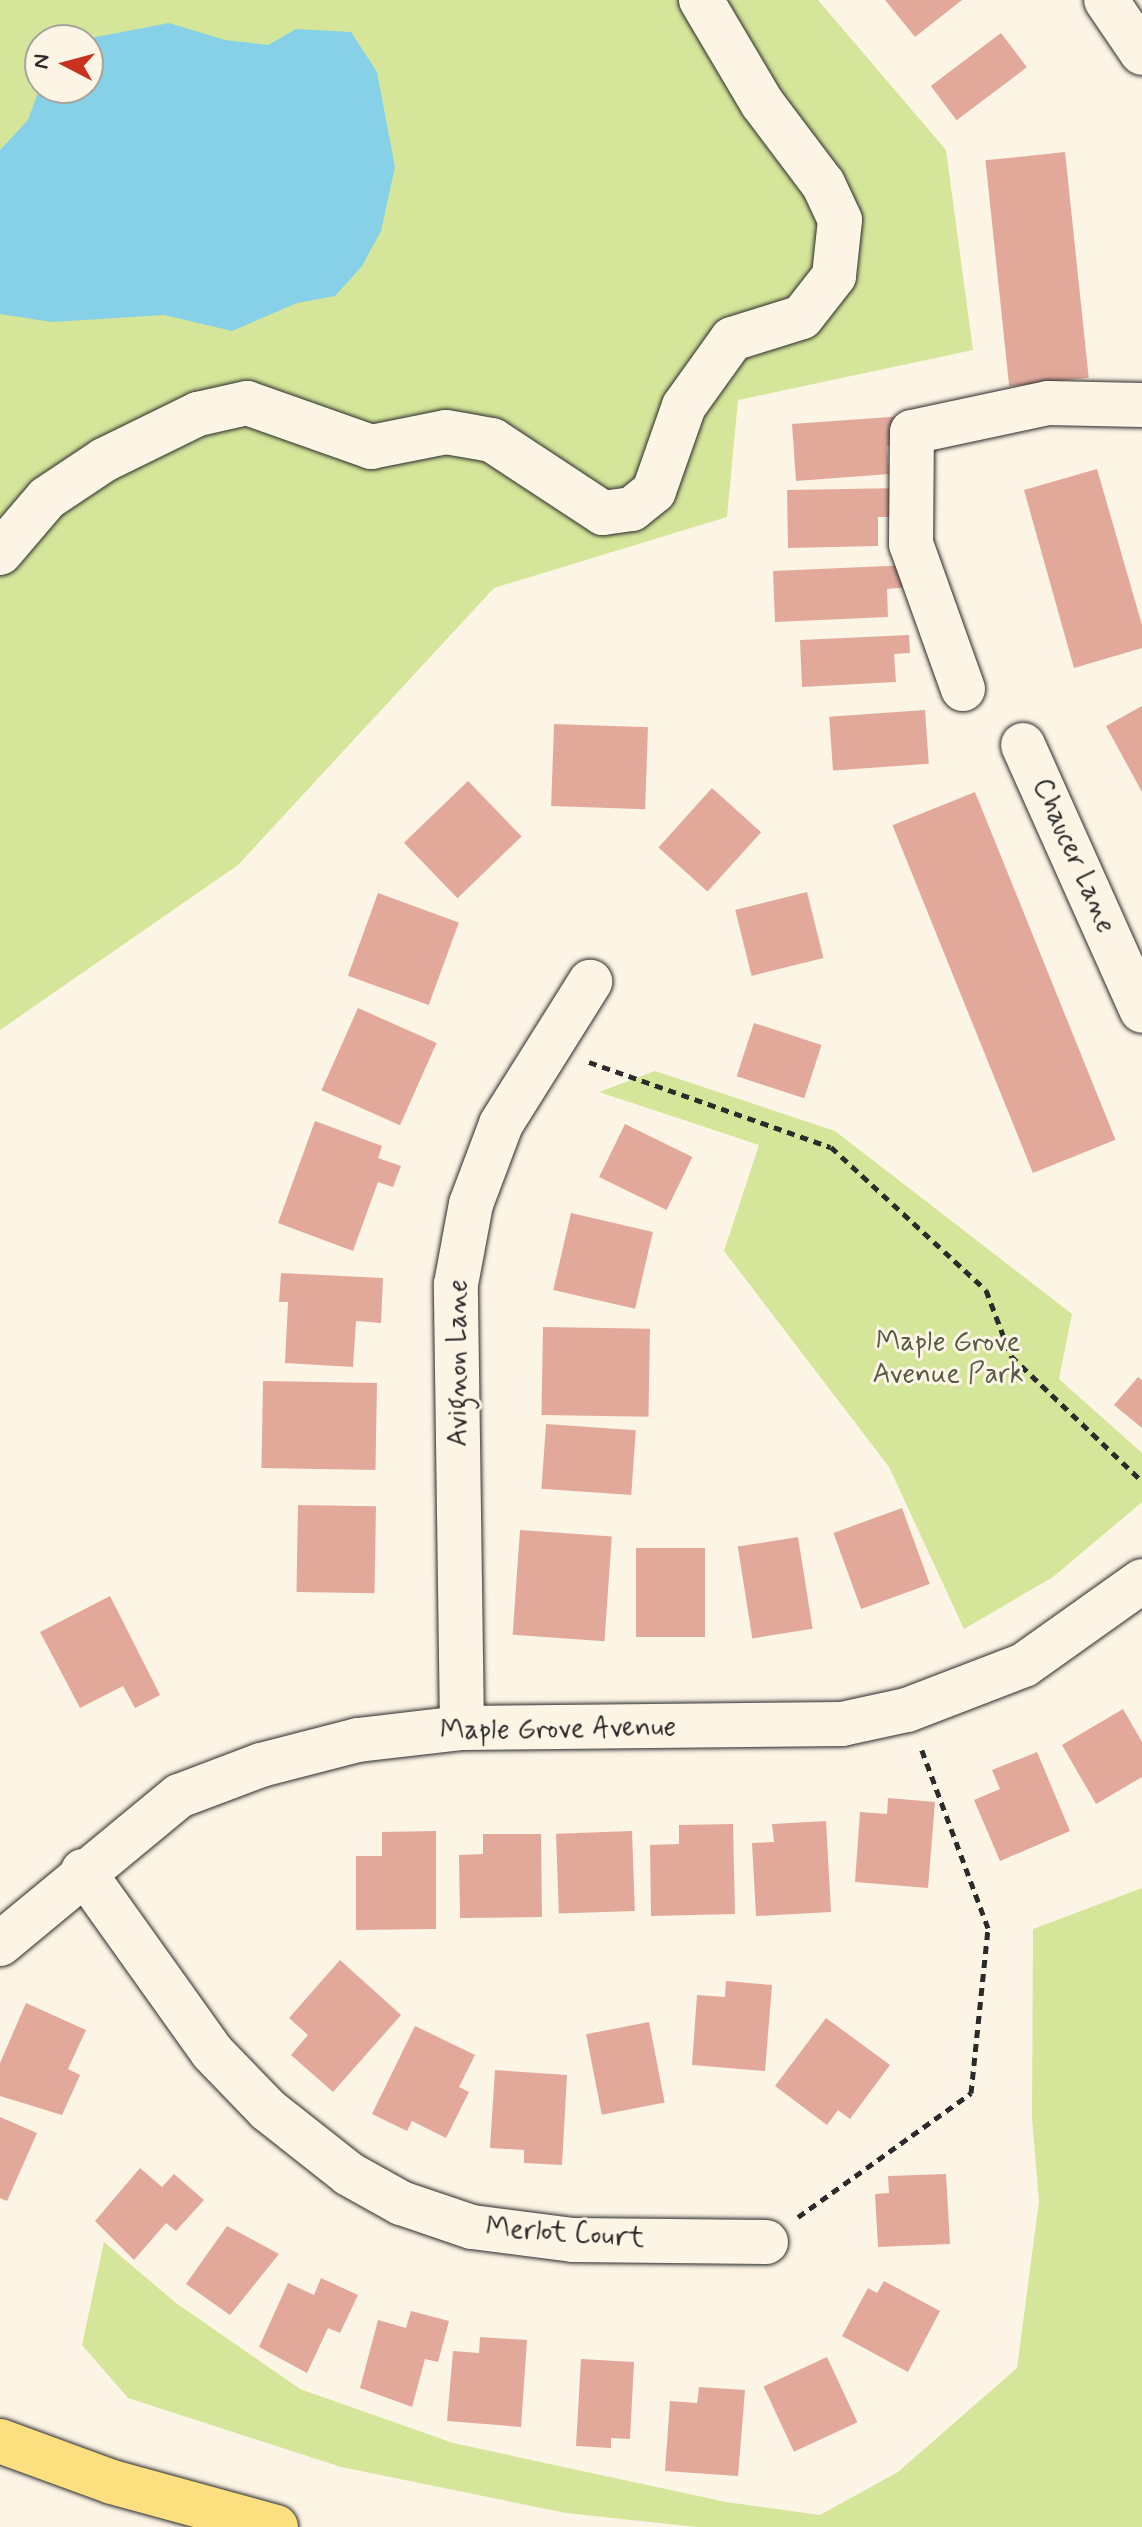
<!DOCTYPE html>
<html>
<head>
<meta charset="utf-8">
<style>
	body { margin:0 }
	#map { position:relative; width:1142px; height:2527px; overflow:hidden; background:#fcf5e5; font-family:Mynerve,sans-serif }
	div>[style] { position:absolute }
	.green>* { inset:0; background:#d5e69a }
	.water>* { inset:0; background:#86d1e7 }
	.building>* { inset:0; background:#e2a99b; transform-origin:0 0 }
	.path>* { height:5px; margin-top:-2.5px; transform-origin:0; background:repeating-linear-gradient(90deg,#2b2b2b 0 8px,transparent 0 14px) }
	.roads { filter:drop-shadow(0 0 2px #2b2b2b) drop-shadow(0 0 2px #2b2b2b) }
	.minor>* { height:44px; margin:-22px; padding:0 22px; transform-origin:22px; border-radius:22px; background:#fcf5e5 }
	.major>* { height:44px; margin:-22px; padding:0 22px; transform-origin:22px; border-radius:22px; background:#fce080 }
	span { translate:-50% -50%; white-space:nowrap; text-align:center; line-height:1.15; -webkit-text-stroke:6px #fcf5e5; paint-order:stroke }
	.street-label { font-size:28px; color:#2b2b2b }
	.park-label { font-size:28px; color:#565a47 }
	.north { position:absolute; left:24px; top:24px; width:80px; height:80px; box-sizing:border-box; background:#fcf5e5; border:2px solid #a8a49b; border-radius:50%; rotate:276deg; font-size:22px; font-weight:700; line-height:32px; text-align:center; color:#2b2b2b }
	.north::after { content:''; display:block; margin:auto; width:28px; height:36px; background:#c8321e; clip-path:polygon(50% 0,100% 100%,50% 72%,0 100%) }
</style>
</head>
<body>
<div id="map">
	<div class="green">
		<div style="clip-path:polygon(evenodd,0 0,818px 0,946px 150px,973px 350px,738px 400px,727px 517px,494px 588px,238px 865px,0 1030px,0 0,40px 40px,88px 40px,88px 88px,40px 88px,40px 40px)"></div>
		<div style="clip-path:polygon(655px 1071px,835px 1131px,1072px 1314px,1059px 1379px,1142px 1453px,1142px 1502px,1053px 1577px,964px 1629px,889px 1467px,724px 1251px,759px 1145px,599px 1092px)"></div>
		<div style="clip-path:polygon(1142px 1888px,1142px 2527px,697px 2527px,566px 2513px,341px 2467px,128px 2398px,82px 2345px,104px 2242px,176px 2303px,300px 2389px,453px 2443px,726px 2502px,820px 2515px,898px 2472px,1017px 2368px,1039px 2201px,1032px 2119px,1033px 1929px)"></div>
	</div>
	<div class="water">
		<div style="clip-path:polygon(169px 23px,225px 40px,268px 45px,296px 29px,351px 32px,377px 72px,395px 167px,381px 231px,362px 266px,335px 296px,297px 303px,232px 331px,164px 315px,52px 322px,0 314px,0 150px,28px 120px,40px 87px,88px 88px,88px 40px,80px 40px)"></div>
	</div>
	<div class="building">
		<div style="clip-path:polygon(885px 0,962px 0,915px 37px)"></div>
		<div style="left:1001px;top:33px;width:43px;height:88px;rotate:53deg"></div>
		<div style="left:1065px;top:152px;width:227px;height:80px;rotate:84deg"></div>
		<div style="clip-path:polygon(904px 416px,906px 445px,887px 446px,889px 474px,796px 481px,792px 424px)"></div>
		<div style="clip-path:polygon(1097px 469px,1142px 625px,1142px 648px,1074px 668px,1024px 490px)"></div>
		<div style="clip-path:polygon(902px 488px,902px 517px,878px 517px,878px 546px,788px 548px,787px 490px)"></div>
		<div style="clip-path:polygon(910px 565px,910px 587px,887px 589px,888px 617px,775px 622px,773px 571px)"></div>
		<div style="clip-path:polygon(909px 635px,910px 653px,894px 654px,896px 682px,802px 687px,800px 640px)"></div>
		<div style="clip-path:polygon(1142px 706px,1142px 792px,1106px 726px)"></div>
		<div style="left:925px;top:710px;width:54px;height:96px;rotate:86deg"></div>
		<div style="left:554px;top:724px;width:94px;height:82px;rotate:2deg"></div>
		<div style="left:468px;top:781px;width:77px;height:89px;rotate:46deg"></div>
		<div style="left:712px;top:788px;width:66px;height:80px;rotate:42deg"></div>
		<div style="left:975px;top:792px;width:375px;height:89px;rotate:68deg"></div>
		<div style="left:807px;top:892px;width:68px;height:74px;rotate:76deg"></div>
		<div style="left:378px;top:893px;width:86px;height:88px;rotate:20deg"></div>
		<div style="left:358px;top:1008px;width:86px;height:90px;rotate:24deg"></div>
		<div style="left:754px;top:1023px;width:71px;height:56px;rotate:18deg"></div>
		<div style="clip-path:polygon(315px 1121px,382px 1146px,378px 1158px,401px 1166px,393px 1187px,378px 1182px,353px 1251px,278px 1223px)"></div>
		<div style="left:625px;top:1124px;width:75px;height:59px;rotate:26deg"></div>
		<div style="left:571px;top:1213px;width:84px;height:79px;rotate:13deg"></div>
		<div style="clip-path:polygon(281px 1273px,383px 1278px,381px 1323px,356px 1321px,353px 1367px,285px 1363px,288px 1302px,279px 1302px)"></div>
		<div style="left:543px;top:1327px;width:107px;height:88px;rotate:1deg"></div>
		<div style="clip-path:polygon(1138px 1377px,1142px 1380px,1142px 1428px,1114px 1405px)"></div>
		<div style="left:263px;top:1381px;width:114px;height:87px;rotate:1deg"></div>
		<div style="left:546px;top:1424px;width:90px;height:65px;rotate:4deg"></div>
		<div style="left:298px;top:1505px;width:78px;height:87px;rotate:1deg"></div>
		<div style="left:902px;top:1508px;width:81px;height:73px;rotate:70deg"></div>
		<div style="left:520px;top:1530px;width:92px;height:105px;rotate:4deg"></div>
		<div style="left:798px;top:1537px;width:93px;height:61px;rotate:81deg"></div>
		<div style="left:705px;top:1548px;width:89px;height:69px;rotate:90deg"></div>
		<div style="clip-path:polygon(110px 1596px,160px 1695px,135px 1708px,123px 1686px,80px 1708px,40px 1632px)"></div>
		<div style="clip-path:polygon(1123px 1709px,1142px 1742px,1142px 1777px,1096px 1804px,1062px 1745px)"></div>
		<div style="clip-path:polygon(1037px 1752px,1070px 1831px,1000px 1861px,974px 1800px,1000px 1789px,992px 1770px)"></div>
		<div style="clip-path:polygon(888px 1798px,935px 1802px,928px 1888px,855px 1882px,860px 1812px,887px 1814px)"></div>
		<div style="clip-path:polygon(826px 1821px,831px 1912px,756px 1916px,752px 1843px,774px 1842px,772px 1824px)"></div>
		<div style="clip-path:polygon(733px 1824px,735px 1914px,651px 1916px,650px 1845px,679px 1844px,679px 1825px)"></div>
		<div style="clip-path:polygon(436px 1831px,436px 1929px,356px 1930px,356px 1856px,382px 1856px,382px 1832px)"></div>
		<div style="left:632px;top:1831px;width:80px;height:76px;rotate:88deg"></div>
		<div style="clip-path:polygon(483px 1834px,541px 1834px,542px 1917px,460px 1918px,459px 1855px,483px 1854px)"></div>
		<div style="clip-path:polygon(340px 1960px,401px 2015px,333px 2092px,291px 2055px,308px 2035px,289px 2018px)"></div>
		<div style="clip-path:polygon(726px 1981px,772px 1985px,765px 2071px,692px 2065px,697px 1995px,725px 1997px)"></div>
		<div style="clip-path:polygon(26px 2003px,86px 2030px,68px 2069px,80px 2075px,62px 2115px,0 2096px,0 2063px)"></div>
		<div style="clip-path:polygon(826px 2018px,890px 2065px,850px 2119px,838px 2110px,827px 2125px,775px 2086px)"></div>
		<div style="left:649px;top:2022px;width:82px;height:64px;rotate:79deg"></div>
		<div style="clip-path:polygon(415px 2026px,475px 2055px,459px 2087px,469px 2092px,446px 2138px,412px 2121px,407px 2131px,372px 2114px)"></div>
		<div style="clip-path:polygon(495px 2070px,567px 2075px,562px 2165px,524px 2163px,524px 2150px,490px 2148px)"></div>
		<div style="clip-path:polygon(0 2117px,37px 2133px,7px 2201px,0 2198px)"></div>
		<div style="clip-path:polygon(140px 2168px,162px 2187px,174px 2174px,204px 2200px,176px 2231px,166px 2223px,134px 2260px,95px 2221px)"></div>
		<div style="clip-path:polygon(946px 2174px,950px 2244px,878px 2247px,875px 2194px,889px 2193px,888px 2176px)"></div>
		<div style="clip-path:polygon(227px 2226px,279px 2254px,230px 2315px,186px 2284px)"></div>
		<div style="clip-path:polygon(321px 2278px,358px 2295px,340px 2333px,328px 2328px,307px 2373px,259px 2347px,288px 2283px,314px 2295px)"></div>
		<div style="clip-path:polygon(884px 2281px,940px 2311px,908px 2372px,842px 2336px,868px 2288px,877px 2293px)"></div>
		<div style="clip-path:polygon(411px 2311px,449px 2321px,438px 2362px,425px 2359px,412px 2407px,360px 2388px,378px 2320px,406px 2328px)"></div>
		<div style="clip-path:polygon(480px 2337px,527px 2340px,521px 2427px,447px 2421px,453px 2351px,479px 2353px)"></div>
		<div style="left:827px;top:2357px;width:72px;height:70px;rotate:65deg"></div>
		<div style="clip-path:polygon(581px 2359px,634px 2362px,630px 2439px,611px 2438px,611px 2448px,576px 2446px)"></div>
		<div style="clip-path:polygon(699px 2387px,745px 2390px,738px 2476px,665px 2471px,670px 2401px,697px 2403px)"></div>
	</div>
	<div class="path">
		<div style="left:589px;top:1062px;width:256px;rotate:19.4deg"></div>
		<div style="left:831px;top:1147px;width:211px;rotate:42.7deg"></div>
		<div style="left:986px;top:1290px;width:71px;rotate:69.3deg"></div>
		<div style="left:1011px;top:1356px;width:181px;rotate:43.7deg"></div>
		<div style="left:798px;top:2217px;width:213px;rotate:-35.6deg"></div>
		<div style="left:971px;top:2093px;width:166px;rotate:-84.1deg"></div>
		<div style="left:988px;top:1928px;width:192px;rotate:-110.4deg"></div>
	</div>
	<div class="roads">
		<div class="minor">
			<div style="left:1106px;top:0;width:64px;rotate:55.8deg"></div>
			<div style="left:0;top:553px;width:72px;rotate:-49.5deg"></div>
			<div style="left:47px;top:498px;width:69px;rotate:-33.7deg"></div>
			<div style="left:104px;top:460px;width:105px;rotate:-26.1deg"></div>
			<div style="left:198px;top:414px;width:50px;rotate:-12.7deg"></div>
			<div style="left:247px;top:403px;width:132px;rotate:19.5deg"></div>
			<div style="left:371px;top:447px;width:76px;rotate:-11.3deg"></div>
			<div style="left:446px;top:432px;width:47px;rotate:9.9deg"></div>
			<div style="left:492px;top:440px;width:133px;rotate:33.3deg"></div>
			<div style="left:603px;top:513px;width:29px;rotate:-8deg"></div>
			<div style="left:632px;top:509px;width:28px;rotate:-39deg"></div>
			<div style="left:654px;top:491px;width:90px;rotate:-70.6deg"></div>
			<div style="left:684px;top:406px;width:82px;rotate:-54.4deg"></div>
			<div style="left:732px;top:339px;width:73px;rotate:-17.4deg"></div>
			<div style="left:802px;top:317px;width:52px;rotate:-52deg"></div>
			<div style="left:834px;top:276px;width:56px;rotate:-83.9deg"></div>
			<div style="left:840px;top:220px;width:40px;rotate:-115deg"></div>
			<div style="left:823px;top:184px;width:101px;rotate:-127deg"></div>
			<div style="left:762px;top:103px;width:120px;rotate:-120.6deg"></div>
			<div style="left:963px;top:689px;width:154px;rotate:-109.7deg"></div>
			<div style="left:911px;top:544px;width:112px;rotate:-89.5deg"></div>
			<div style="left:912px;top:432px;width:139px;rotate:-12deg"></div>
			<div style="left:1048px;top:403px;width:94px;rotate:1.2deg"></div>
			<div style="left:1023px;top:745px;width:291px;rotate:65.9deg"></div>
			<div style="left:462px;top:1728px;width:444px;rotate:-90.8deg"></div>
			<div style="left:456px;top:1284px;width:81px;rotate:-79.4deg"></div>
			<div style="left:471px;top:1204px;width:85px;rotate:-69.4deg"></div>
			<div style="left:501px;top:1124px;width:168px;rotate:-57.9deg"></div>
			<div style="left:83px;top:1871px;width:222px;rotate:54.5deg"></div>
			<div style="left:212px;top:2052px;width:81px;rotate:46deg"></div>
			<div style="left:268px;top:2110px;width:103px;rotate:38.3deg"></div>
			<div style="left:349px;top:2174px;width:60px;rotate:29.1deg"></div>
			<div style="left:401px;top:2203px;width:75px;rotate:18.7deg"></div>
			<div style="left:472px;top:2227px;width:102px;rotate:7.3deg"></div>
			<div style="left:573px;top:2240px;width:193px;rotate:0.6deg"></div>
			<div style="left:0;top:1944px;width:232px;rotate:-39.6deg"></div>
			<div style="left:179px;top:1796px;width:88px;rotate:-20.7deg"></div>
			<div style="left:261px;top:1765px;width:100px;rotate:-14.5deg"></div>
			<div style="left:358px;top:1740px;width:105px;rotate:-6.6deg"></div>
			<div style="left:462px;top:1728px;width:380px;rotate:-0.6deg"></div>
			<div style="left:842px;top:1724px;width:66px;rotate:-12.2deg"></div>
			<div style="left:907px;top:1710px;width:125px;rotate:-21deg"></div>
			<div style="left:1024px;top:1665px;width:145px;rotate:-35.4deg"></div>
		</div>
		<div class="major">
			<div style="left:0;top:2441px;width:119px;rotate:20.1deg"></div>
			<div style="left:112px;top:2482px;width:170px;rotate:15.3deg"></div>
		</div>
	</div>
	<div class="street-label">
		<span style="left:1073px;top:856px;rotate:66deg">Chaucer Lane</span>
		<span style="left:459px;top:1363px;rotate:-90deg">Avignon Lane</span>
		<span style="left:558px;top:1730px;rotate:-1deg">Maple Grove Avenue</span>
		<span style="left:565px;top:2234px;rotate:4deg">Merlot Court</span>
	</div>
	<div class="park-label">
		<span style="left:948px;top:1359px">Maple Grove<br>Avenue Park</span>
	</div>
	<div class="north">N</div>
</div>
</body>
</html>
